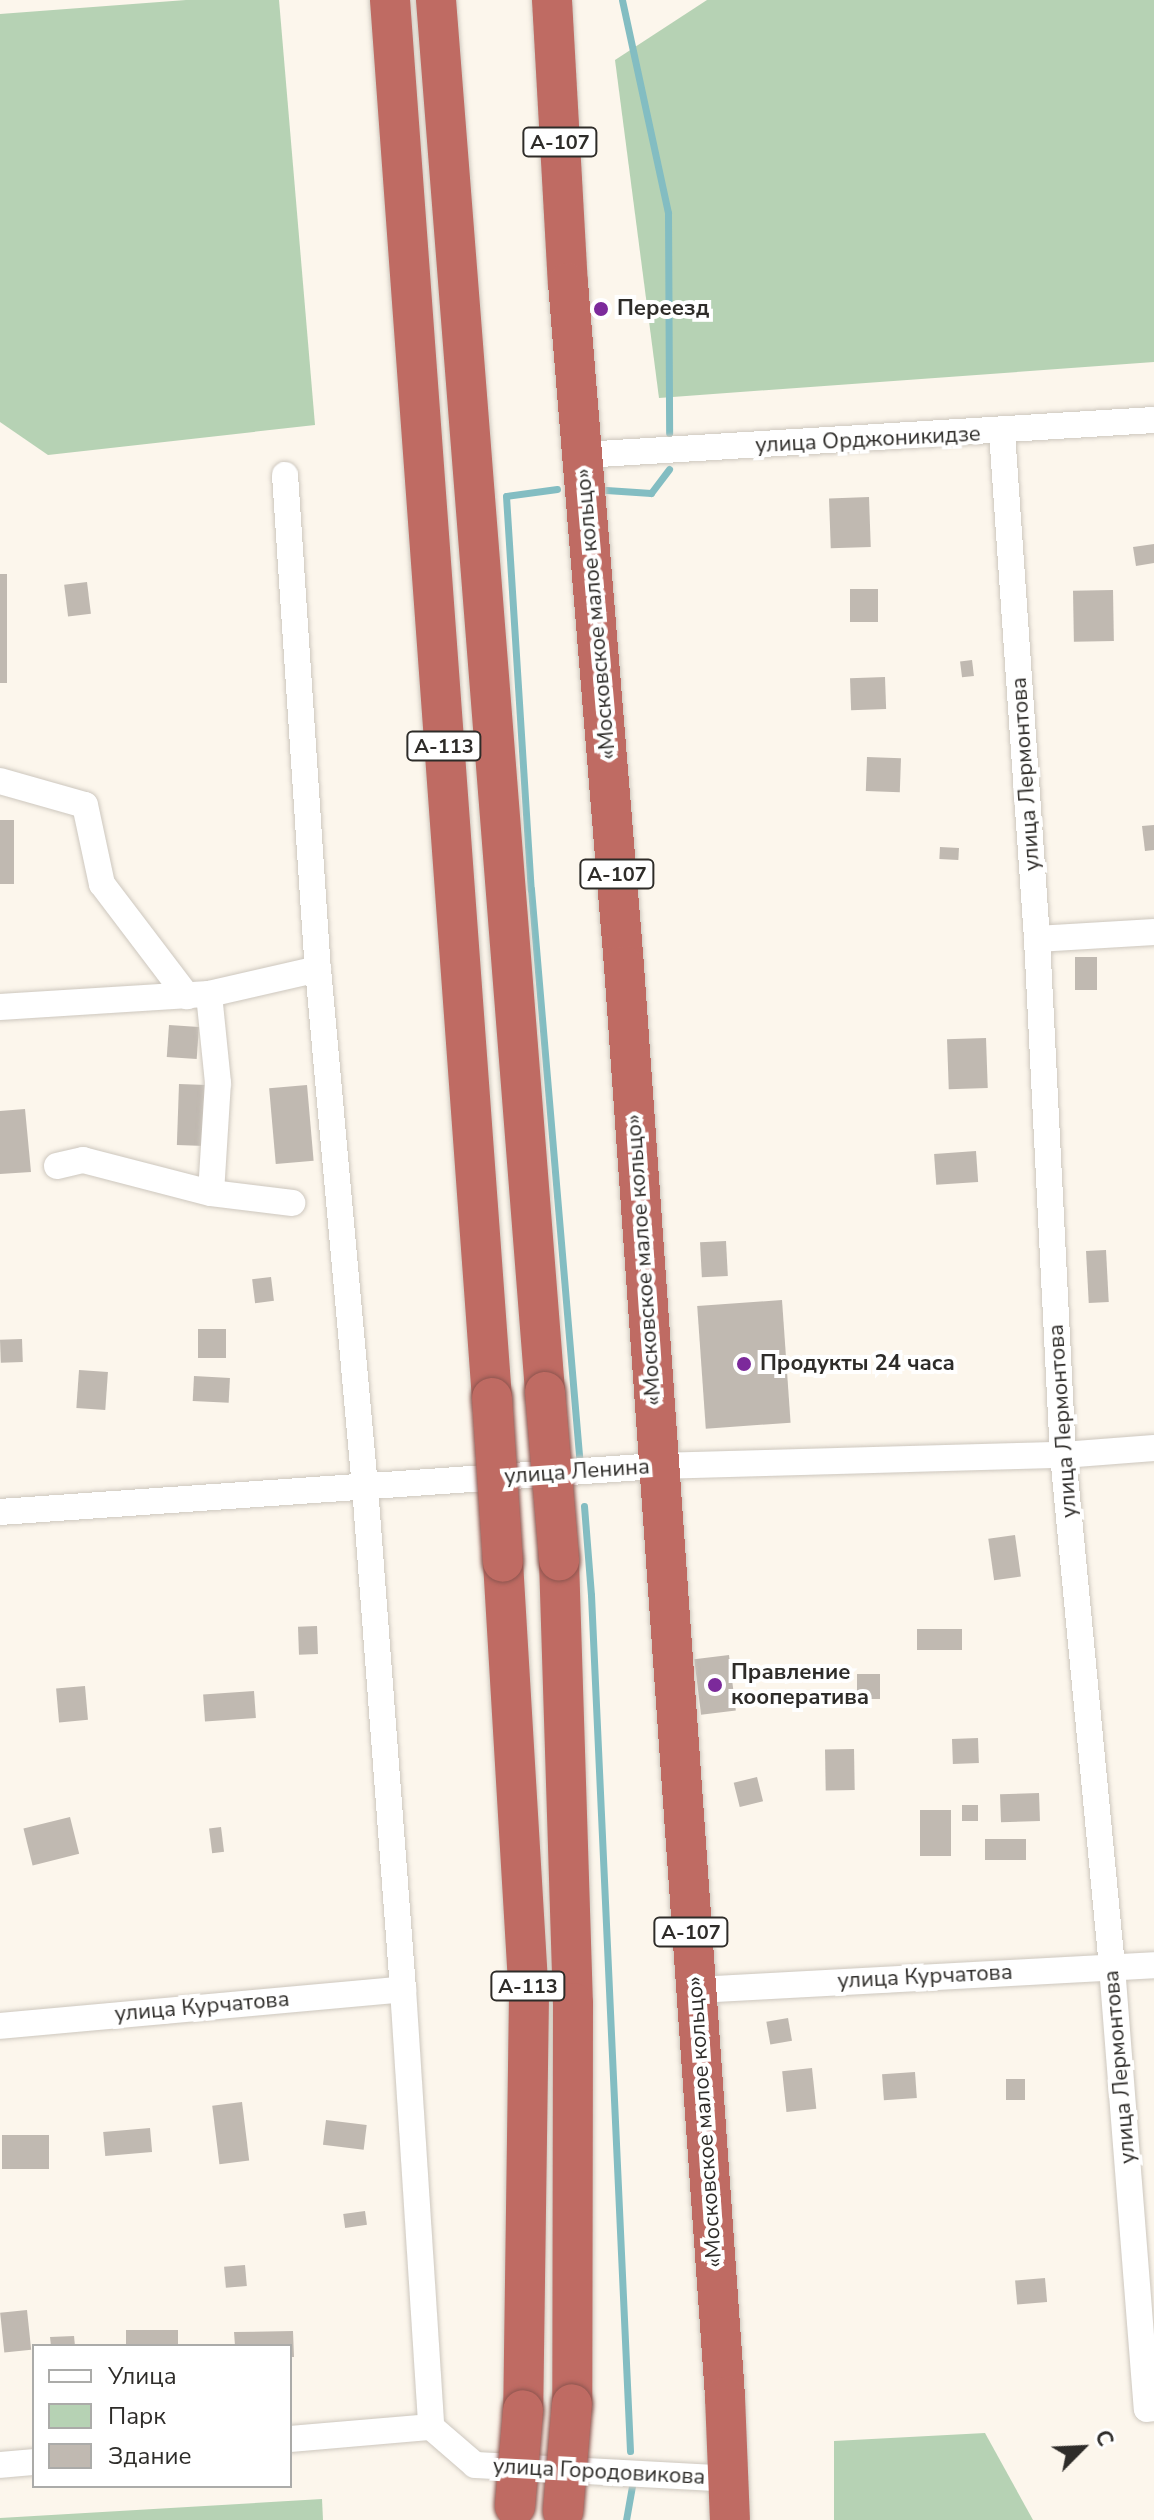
<!DOCTYPE html>
<html>
<head>
<meta charset="utf-8">
<style>
	body { margin:0 }
	#map { position:relative; width:1154px; height:2520px; overflow:hidden; background:#fcf6ec; font-family:"Nunito Sans",sans-serif }
	div>[style] { position:absolute }
	.green>* { inset:0; background:#b6d2b4 }
	.stream>* { height:7px; margin:-3.5px; padding:0 3.5px; transform-origin:3.5px; border-radius:3.5px; background:#83bdc2 }
	.building>* { inset:0; background:#c0b9b1; transform-origin:0 0 }
	.roads { filter:drop-shadow(0 0 2px #cdc7be) drop-shadow(0 0 2px #cdc7be) }
	.minor>* { height:26px; margin:-13px; padding:0 13px; transform-origin:13px; border-radius:13px; background:#fff }
	.highway>* { height:40px; margin:-20px; padding:0 20px; transform-origin:20px; border-radius:20px; background:#bf6b63 }
	.bridges { filter:drop-shadow(0 0 2px #8c554f) drop-shadow(0 0 2px #8c554f) }
	.highway-bridge>* { height:40px; margin:-20px; padding:0 20px; transform-origin:20px; border-radius:20px; background:#bf6b63 }
	.dots>* { width:22px; height:22px; translate:-50% -50%; box-sizing:border-box; border:4px solid #fff; border-radius:50% }
	span { translate:-50% -50%; white-space:nowrap; text-align:center; line-height:1.15; -webkit-text-stroke:8px #fff; paint-order:stroke }
	.shield-label span { padding:2px 6px; background:#fff; border:2px solid; border-radius:6px; -webkit-text-stroke-width:0 }
	.shield-label { font-size:20px; color:#2e2c29; font-weight:700 }
	.poi-label { font-size:22px; color:#2e2c29; font-weight:700 }
	.left { translate:0 -50%; text-align:left }
	.street-label { font-size:22px; color:#2e2c29 }
	.legend { position:absolute; left:32px; top:2344px; width:260px; height:144px; box-sizing:border-box; background:#fff; border:2px solid #ababa9; margin:0; padding:10px 14px; list-style:none; font-size:24px; color:#2e2c29 }
	.legend li { display:flex; align-items:center; gap:16px; height:40px }
	.legend b { width:40px; border:2px solid #ababa9 }
	.north { position:absolute; left:1042px; top:2408px; width:80px; height:80px; -webkit-text-stroke:6px #fff; paint-order:stroke; rotate:66deg; font-size:22px; font-weight:700; line-height:32px; text-align:center; color:#2e2c29 }
	.north::after { content:''; display:block; margin:auto; width:28px; height:36px; background:#2e2c29; clip-path:polygon(50% 0,100% 100%,50% 72%,0 100%) }
</style>
</head>
<body>
<div id="map">
	<div class="green">
		<div style="clip-path:polygon(186px 0,279px 0,315px 425px,48px 455px,0 422px,0 14px)"></div>
		<div style="clip-path:polygon(707px 0,1154px 0,1154px 362px,659px 398px,615px 60px)"></div>
		<div style="clip-path:polygon(985px 2433px,1033px 2520px,834px 2520px,834px 2441px)"></div>
		<div style="clip-path:polygon(322px 2499px,323px 2520px,0 2520px,0 2518px)"></div>
	</div>
	<div class="stream">
		<div style="left:622px;top:0;width:218px;rotate:77.8deg"></div>
		<div style="left:668px;top:213px;width:220px;rotate:89.7deg"></div>
		<div style="left:557px;top:489px;width:51px;rotate:172.2deg"></div>
		<div style="left:506px;top:496px;width:394px;rotate:86.4deg"></div>
		<div style="left:531px;top:889px;width:580px;rotate:85.15deg"></div>
		<div style="left:606px;top:490px;width:45px;rotate:3.8deg"></div>
		<div style="left:651px;top:493px;width:30px;rotate:-53deg"></div>
		<div style="left:584px;top:1506px;width:89px;rotate:85.5deg"></div>
		<div style="left:591px;top:1595px;width:857px;rotate:87.39deg"></div>
		<div style="left:626px;top:2520px;width:34px;rotate:-80deg"></div>
	</div>
	<div class="building">
		<div style="left:869px;top:497px;width:50px;height:40px;rotate:88deg"></div>
		<div style="clip-path:polygon(1154px 544px,1154px 563px,1136px 566px,1133px 547px)"></div>
		<div style="left:0;top:574px;width:7px;height:109px"></div>
		<div style="left:87px;top:582px;width:32px;height:23px;rotate:83deg"></div>
		<div style="left:878px;top:589px;width:33px;height:28px;rotate:90deg"></div>
		<div style="left:1113px;top:590px;width:51px;height:40px;rotate:89deg"></div>
		<div style="left:972px;top:660px;width:16px;height:12px;rotate:83deg"></div>
		<div style="left:885px;top:677px;width:32px;height:35px;rotate:88deg"></div>
		<div style="left:867px;top:757px;width:34px;height:34px;rotate:2deg"></div>
		<div style="left:0;top:820px;width:14px;height:64px"></div>
		<div style="clip-path:polygon(1154px 825px,1154px 850px,1145px 851px,1142px 826px)"></div>
		<div style="left:940px;top:847px;width:19px;height:12px;rotate:3deg"></div>
		<div style="left:1075px;top:957px;width:22px;height:33px"></div>
		<div style="left:169px;top:1025px;width:30px;height:32px;rotate:4deg"></div>
		<div style="left:986px;top:1038px;width:50px;height:39px;rotate:88deg"></div>
		<div style="left:179px;top:1084px;width:28px;height:61px;rotate:2deg"></div>
		<div style="left:307px;top:1085px;width:76px;height:38px;rotate:85deg"></div>
		<div style="clip-path:polygon(25px 1109px,31px 1172px,0 1174px,0 1111px)"></div>
		<div style="left:976px;top:1151px;width:31px;height:42px;rotate:86deg"></div>
		<div style="left:726px;top:1241px;width:35px;height:26px;rotate:87deg"></div>
		<div style="left:1106px;top:1250px;width:52px;height:20px;rotate:87deg"></div>
		<div style="left:271px;top:1277px;width:24px;height:19px;rotate:83deg"></div>
		<div style="left:782px;top:1300px;width:123px;height:85px;rotate:86deg"></div>
		<div style="left:198px;top:1329px;width:28px;height:29px"></div>
		<div style="left:22px;top:1339px;width:23px;height:22px;rotate:88deg"></div>
		<div style="left:79px;top:1370px;width:29px;height:38px;rotate:4deg"></div>
		<div style="left:194px;top:1376px;width:36px;height:25px;rotate:3deg"></div>
		<div style="left:1015px;top:1535px;width:42px;height:27px;rotate:82deg"></div>
		<div style="left:317px;top:1626px;width:28px;height:19px;rotate:88deg"></div>
		<div style="left:917px;top:1629px;width:45px;height:21px"></div>
		<div style="left:729px;top:1655px;width:56px;height:35px;rotate:83deg"></div>
		<div style="left:857px;top:1674px;width:23px;height:25px"></div>
		<div style="left:85px;top:1686px;width:34px;height:29px;rotate:85deg"></div>
		<div style="left:254px;top:1691px;width:27px;height:51px;rotate:86deg"></div>
		<div style="left:978px;top:1738px;width:25px;height:26px;rotate:88deg"></div>
		<div style="left:854px;top:1749px;width:41px;height:29px;rotate:89deg"></div>
		<div style="left:757px;top:1777px;width:25px;height:24px;rotate:76deg"></div>
		<div style="left:1039px;top:1793px;width:28px;height:39px;rotate:88deg"></div>
		<div style="left:962px;top:1805px;width:16px;height:16px"></div>
		<div style="left:920px;top:1810px;width:31px;height:46px"></div>
		<div style="left:70px;top:1817px;width:38px;height:48px;rotate:76deg"></div>
		<div style="left:221px;top:1827px;width:25px;height:12px;rotate:83deg"></div>
		<div style="left:985px;top:1839px;width:41px;height:21px"></div>
		<div style="left:788px;top:2018px;width:23px;height:22px;rotate:80deg"></div>
		<div style="left:812px;top:2068px;width:41px;height:30px;rotate:84deg"></div>
		<div style="left:915px;top:2072px;width:26px;height:33px;rotate:86deg"></div>
		<div style="left:1006px;top:2079px;width:19px;height:21px"></div>
		<div style="left:242px;top:2102px;width:59px;height:30px;rotate:83deg"></div>
		<div style="left:326px;top:2120px;width:41px;height:25px;rotate:7deg"></div>
		<div style="left:150px;top:2128px;width:24px;height:47px;rotate:85deg"></div>
		<div style="left:2px;top:2135px;width:47px;height:34px"></div>
		<div style="left:365px;top:2211px;width:14px;height:22px;rotate:82deg"></div>
		<div style="left:245px;top:2265px;width:21px;height:21px;rotate:85deg"></div>
		<div style="left:1045px;top:2278px;width:24px;height:30px;rotate:85deg"></div>
		<div style="left:27px;top:2310px;width:40px;height:27px;rotate:84deg"></div>
		<div style="left:178px;top:2330px;width:16px;height:52px;rotate:90deg"></div>
		<div style="clip-path:polygon(293px 2331px,294px 2357px,290px 2357px,290px 2346px,235px 2346px,234px 2332px)"></div>
		<div style="clip-path:polygon(74px 2336px,75px 2346px,51px 2346px,50px 2337px)"></div>
	</div>
	<div class="roads">
		<div class="minor">
			<div style="left:1002px;top:432px;width:508px;rotate:86.05deg"></div>
			<div style="left:1037px;top:939px;width:517px;rotate:87.12deg"></div>
			<div style="left:1063px;top:1455px;width:514px;rotate:84.53deg"></div>
			<div style="left:1112px;top:1967px;width:443px;rotate:85.5deg"></div>
			<div style="left:1147px;top:2409px;width:7px;rotate:-8deg"></div>
			<div style="left:583px;top:455px;width:572px;rotate:-3.51deg"></div>
			<div style="left:285px;top:475px;width:495px;rotate:86.2deg"></div>
			<div style="left:318px;top:969px;width:520px;rotate:84.82deg"></div>
			<div style="left:365px;top:1487px;width:503px;rotate:85.67deg"></div>
			<div style="left:403px;top:1989px;width:439px;rotate:86.3deg"></div>
			<div style="left:0;top:781px;width:88px;rotate:15.8deg"></div>
			<div style="left:85px;top:805px;width:81px;rotate:77.9deg"></div>
			<div style="left:102px;top:884px;width:141px;rotate:52.8deg"></div>
			<div style="left:1037px;top:939px;width:117px;rotate:-3.4deg"></div>
			<div style="left:0;top:1007px;width:209px;rotate:-3.6deg"></div>
			<div style="left:209px;top:994px;width:112px;rotate:-12.9deg"></div>
			<div style="left:57px;top:1166px;width:27px;rotate:-13deg"></div>
			<div style="left:83px;top:1160px;width:132px;rotate:14.5deg"></div>
			<div style="left:211px;top:1193px;width:110px;rotate:-86.4deg"></div>
			<div style="left:218px;top:1083px;width:89px;rotate:-95.8deg"></div>
			<div style="left:211px;top:1193px;width:82px;rotate:7deg"></div>
			<div style="left:0;top:1512px;width:659px;rotate:-4.01deg"></div>
			<div style="left:657px;top:1466px;width:406px;rotate:-1.6deg"></div>
			<div style="left:1063px;top:1455px;width:91px;rotate:-4.4deg"></div>
			<div style="left:696px;top:1990px;width:459px;rotate:-3.1deg"></div>
			<div style="left:0;top:2026px;width:405px;rotate:-5.2deg"></div>
			<div style="left:290px;top:2439px;width:142px;rotate:-4.9deg"></div>
			<div style="left:431px;top:2427px;width:58px;rotate:40.8deg"></div>
			<div style="left:475px;top:2465px;width:255px;rotate:3.1deg"></div>
			<div style="left:0;top:2465px;width:34px;rotate:-5deg"></div>
		</div>
		<div class="highway">
			<div style="left:390px;top:0;width:1402px;rotate:85.83deg"></div>
			<div style="left:436px;top:0;width:1396px;rotate:85.52deg"></div>
			<div style="left:552px;top:0;width:283px;rotate:86.8deg"></div>
			<div style="left:568px;top:283px;width:685px;rotate:85.31deg"></div>
			<div style="left:624px;top:966px;width:1435px;rotate:85.96deg"></div>
			<div style="left:725px;top:2397px;width:123px;rotate:87.7deg"></div>
			<div style="left:559px;top:1560px;width:443px;rotate:88.2deg"></div>
			<div style="left:573px;top:2003px;width:401px;rotate:90.1deg"></div>
			<div style="left:503px;top:1562px;width:434px;rotate:86.6deg"></div>
			<div style="left:529px;top:1995px;width:415px;rotate:90.8deg"></div>
		</div>
	</div>
	<div class="bridges">
		<div class="highway-bridge">
			<div style="left:545px;top:1392px;width:169px;rotate:85.2deg"></div>
			<div style="left:492px;top:1398px;width:164px;rotate:86.2deg"></div>
			<div style="left:515px;top:2506px;width:96px;rotate:-85.2deg"></div>
			<div style="left:563px;top:2511px;width:107px;rotate:-85.2deg"></div>
		</div>
	</div>
	<div class="dots">
		<div style="left:601px;top:309px;background:#7c2a9b"></div>
		<div style="left:744px;top:1364px;background:#7c2a9b"></div>
		<div style="left:715px;top:1685px;background:#7c2a9b"></div>
	</div>
	<div class="shield-label">
		<span style="left:560px;top:142px">А-107</span>
		<span style="left:444px;top:746px">А-113</span>
		<span style="left:617px;top:874px">А-107</span>
		<span style="left:691px;top:1932px">А-107</span>
		<span style="left:528px;top:1986px">А-113</span>
	</div>
	<div class="poi-label">
		<span class="left" style="left:617px;top:309px">Переезд</span>
		<span class="left" style="left:760px;top:1364px">Продукты 24 часа</span>
		<span class="left" style="left:731px;top:1685px">Правление<br>кооператива</span>
	</div>
	<div class="street-label">
		<span style="left:868px;top:440px;rotate:-3deg">улица Орджоникидзе</span>
		<span style="left:596px;top:614px;rotate:-95deg">«Московское малое кольцо»</span>
		<span style="left:1026px;top:774px;rotate:-94deg">улица Лермонтова</span>
		<span style="left:644px;top:1260px;rotate:-94deg">«Московское малое кольцо»</span>
		<span style="left:1063px;top:1421px;rotate:-94deg">улица Лермонтова</span>
		<span style="left:577px;top:1472px;rotate:-4deg">улица Ленина</span>
		<span style="left:925px;top:1977px;rotate:-3deg">улица Курчатова</span>
		<span style="left:202px;top:2007px;rotate:-5deg">улица Курчатова</span>
		<span style="left:1120px;top:2067px;rotate:-95deg">улица Лермонтова</span>
		<span style="left:705px;top:2122px;rotate:-94deg">«Московское малое кольцо»</span>
		<span style="left:599px;top:2472px;rotate:3deg">улица Городовикова</span>
	</div>
	<ul class="legend">
	<li><b style="height:10px;background:#fff"></b>Улица</li>
	<li><b style="height:22px;background:#b6d2b4"></b>Парк</li>
	<li><b style="height:22px;background:#c0b9b1"></b>Здание</li>
	</ul>
	<div class="north">С</div>
</div>
</body>
</html>
